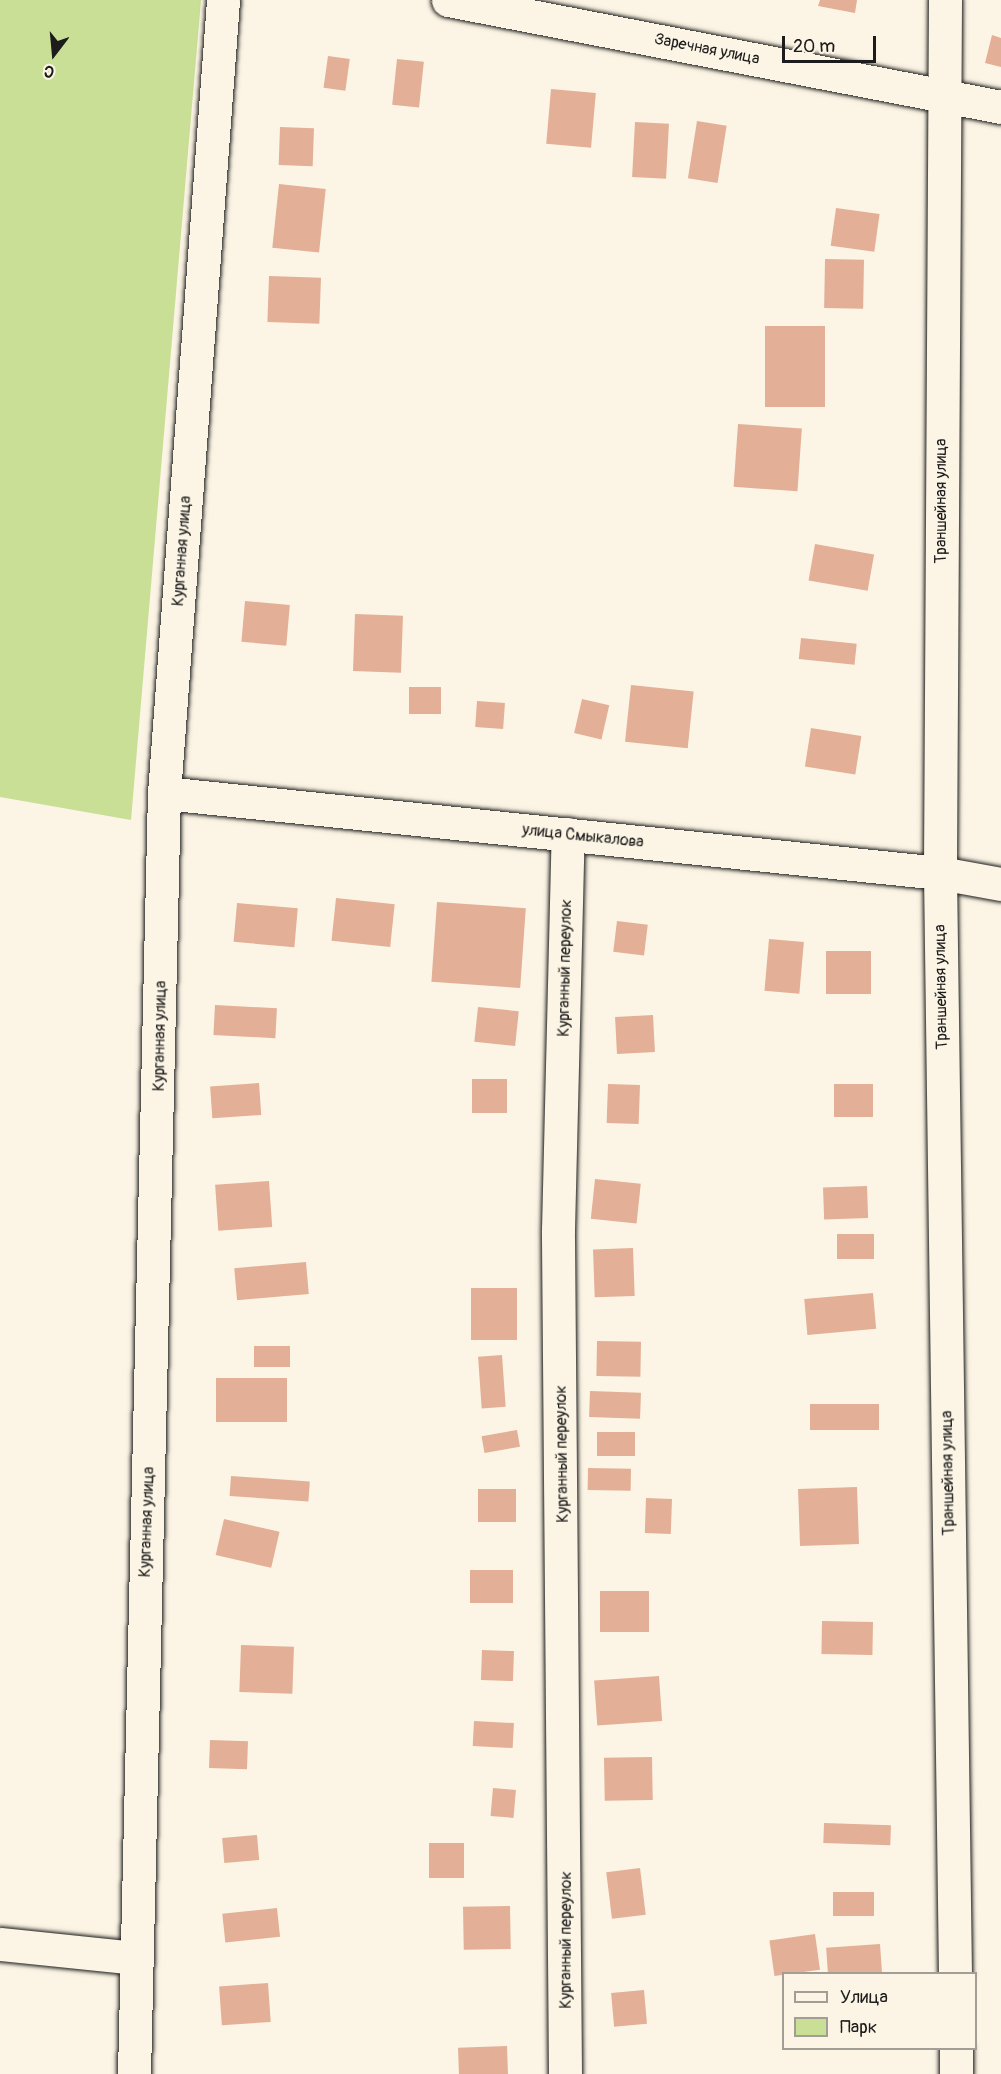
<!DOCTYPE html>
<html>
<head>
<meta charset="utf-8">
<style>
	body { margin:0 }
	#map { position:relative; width:1001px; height:2074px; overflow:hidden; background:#fcf5e5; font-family:Pangolin,sans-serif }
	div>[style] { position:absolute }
	.green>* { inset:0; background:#c8df95 }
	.building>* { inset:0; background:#e3af96; transform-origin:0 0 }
	.roads { filter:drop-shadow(0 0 2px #1c1c1c) drop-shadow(0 0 2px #1c1c1c) }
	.minor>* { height:33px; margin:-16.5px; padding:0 16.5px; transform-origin:16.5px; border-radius:16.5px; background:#fcf5e5 }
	span { translate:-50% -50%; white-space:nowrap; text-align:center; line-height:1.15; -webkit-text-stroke:5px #fcf5e5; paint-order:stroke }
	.street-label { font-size:16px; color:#1c1c1c }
	.legend { position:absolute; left:782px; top:1972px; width:195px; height:78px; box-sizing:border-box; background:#fcf5e5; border:2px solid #a29e95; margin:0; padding:8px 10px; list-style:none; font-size:18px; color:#1c1c1c }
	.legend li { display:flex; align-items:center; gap:12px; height:30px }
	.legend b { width:30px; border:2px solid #a29e95 }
	.north { position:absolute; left:24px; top:24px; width:60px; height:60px; -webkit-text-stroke:4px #fcf5e5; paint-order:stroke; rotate:196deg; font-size:16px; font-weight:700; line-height:24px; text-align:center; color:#1c1c1c }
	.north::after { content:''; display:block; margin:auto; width:21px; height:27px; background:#1c1c1c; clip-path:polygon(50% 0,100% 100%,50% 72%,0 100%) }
	.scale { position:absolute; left:782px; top:36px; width:94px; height:27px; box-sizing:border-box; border:3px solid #1c1c1c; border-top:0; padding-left:8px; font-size:18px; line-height:21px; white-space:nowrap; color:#1c1c1c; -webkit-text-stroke:4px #fcf5e5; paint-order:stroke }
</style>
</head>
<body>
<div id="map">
	<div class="green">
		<div style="clip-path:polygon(0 0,201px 0,131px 820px,0 797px)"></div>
	</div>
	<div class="building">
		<div style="clip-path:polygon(820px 0,857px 0,855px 13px,818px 6px)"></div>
		<div style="clip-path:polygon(992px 35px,1001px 38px,1001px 67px,985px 63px)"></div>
		<div style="left:328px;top:56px;width:22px;height:32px;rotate:8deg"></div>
		<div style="left:397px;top:59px;width:27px;height:46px;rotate:6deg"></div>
		<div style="left:551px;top:89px;width:45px;height:55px;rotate:5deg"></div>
		<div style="left:697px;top:121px;width:30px;height:58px;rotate:9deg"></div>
		<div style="left:635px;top:122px;width:34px;height:55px;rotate:3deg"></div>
		<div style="left:280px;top:127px;width:34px;height:38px;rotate:2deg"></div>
		<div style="left:279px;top:184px;width:47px;height:64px;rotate:6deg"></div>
		<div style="left:836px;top:208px;width:44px;height:38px;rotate:8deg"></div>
		<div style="left:825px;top:259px;width:39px;height:49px;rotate:1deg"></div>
		<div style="left:269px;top:276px;width:52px;height:46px;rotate:2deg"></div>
		<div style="left:765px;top:326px;width:60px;height:81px"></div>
		<div style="left:738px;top:424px;width:64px;height:63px;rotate:4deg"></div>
		<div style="left:815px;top:544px;width:60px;height:37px;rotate:10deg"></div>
		<div style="left:245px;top:601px;width:45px;height:41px;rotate:5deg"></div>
		<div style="left:355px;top:614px;width:48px;height:57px;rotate:2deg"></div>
		<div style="left:801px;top:638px;width:56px;height:21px;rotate:6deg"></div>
		<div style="left:631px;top:685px;width:63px;height:57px;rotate:6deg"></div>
		<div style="left:409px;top:687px;width:32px;height:27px"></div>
		<div style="left:582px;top:699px;width:28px;height:35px;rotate:13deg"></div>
		<div style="left:477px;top:701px;width:28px;height:26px;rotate:4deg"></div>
		<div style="left:811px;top:728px;width:51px;height:39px;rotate:9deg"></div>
		<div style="left:336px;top:898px;width:59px;height:43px;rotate:6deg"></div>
		<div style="left:437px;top:902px;width:89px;height:80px;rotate:4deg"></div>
		<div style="left:237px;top:903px;width:61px;height:39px;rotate:5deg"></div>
		<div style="left:617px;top:921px;width:31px;height:31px;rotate:7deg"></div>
		<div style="left:769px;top:939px;width:35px;height:52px;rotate:5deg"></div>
		<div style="left:826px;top:951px;width:45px;height:43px"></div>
		<div style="left:215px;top:1005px;width:62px;height:30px;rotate:3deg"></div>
		<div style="left:478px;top:1007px;width:41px;height:35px;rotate:6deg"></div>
		<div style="left:653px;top:1015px;width:37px;height:38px;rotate:87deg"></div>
		<div style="left:507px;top:1079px;width:34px;height:35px;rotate:90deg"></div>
		<div style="left:259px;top:1083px;width:32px;height:49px;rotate:86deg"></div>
		<div style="left:608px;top:1084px;width:32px;height:39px;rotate:2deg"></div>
		<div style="left:834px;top:1084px;width:39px;height:33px"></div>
		<div style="left:595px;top:1179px;width:46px;height:40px;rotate:6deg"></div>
		<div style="left:269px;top:1181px;width:46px;height:54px;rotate:86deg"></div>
		<div style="left:867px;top:1186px;width:32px;height:44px;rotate:88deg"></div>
		<div style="left:874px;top:1234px;width:25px;height:37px;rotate:90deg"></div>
		<div style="left:633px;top:1248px;width:48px;height:40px;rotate:88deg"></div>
		<div style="left:306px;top:1262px;width:32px;height:72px;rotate:85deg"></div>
		<div style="left:517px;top:1288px;width:52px;height:46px;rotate:90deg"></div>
		<div style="left:873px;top:1293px;width:36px;height:69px;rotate:85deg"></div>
		<div style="left:597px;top:1341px;width:44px;height:35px;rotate:1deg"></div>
		<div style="left:290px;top:1346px;width:21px;height:36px;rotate:90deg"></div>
		<div style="left:502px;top:1355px;width:52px;height:24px;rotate:86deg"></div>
		<div style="left:287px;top:1378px;width:44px;height:71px;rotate:90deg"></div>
		<div style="left:590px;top:1391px;width:51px;height:26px;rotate:2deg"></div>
		<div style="left:810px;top:1404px;width:69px;height:26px"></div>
		<div style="left:517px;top:1430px;width:17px;height:36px;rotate:80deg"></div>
		<div style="left:635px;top:1432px;width:24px;height:38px;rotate:90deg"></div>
		<div style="left:588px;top:1468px;width:43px;height:22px;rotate:1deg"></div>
		<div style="left:231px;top:1476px;width:79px;height:20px;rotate:4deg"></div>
		<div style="left:857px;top:1487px;width:57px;height:59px;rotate:88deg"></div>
		<div style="left:478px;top:1489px;width:38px;height:33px"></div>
		<div style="left:646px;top:1498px;width:26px;height:35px;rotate:2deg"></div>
		<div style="left:224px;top:1519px;width:57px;height:37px;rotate:13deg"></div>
		<div style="left:470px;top:1570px;width:43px;height:33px"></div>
		<div style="left:600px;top:1591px;width:49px;height:41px"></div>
		<div style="left:822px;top:1621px;width:51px;height:33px;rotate:1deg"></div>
		<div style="left:241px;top:1645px;width:53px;height:47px;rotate:2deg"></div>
		<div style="left:482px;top:1650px;width:32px;height:30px;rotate:2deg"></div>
		<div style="left:659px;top:1676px;width:45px;height:65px;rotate:86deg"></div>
		<div style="left:474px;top:1721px;width:40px;height:25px;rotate:3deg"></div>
		<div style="left:210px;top:1740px;width:38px;height:28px;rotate:2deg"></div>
		<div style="left:652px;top:1757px;width:43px;height:48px;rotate:89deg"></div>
		<div style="left:493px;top:1788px;width:23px;height:28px;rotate:5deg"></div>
		<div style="left:824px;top:1823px;width:67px;height:20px;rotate:2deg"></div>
		<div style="left:257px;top:1835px;width:25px;height:35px;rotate:85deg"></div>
		<div style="left:429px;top:1843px;width:35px;height:35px"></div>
		<div style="left:640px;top:1868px;width:47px;height:34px;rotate:83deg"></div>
		<div style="left:833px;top:1892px;width:41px;height:24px"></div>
		<div style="left:510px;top:1906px;width:43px;height:47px;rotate:89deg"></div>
		<div style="left:277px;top:1908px;width:29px;height:55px;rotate:84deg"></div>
		<div style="left:815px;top:1934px;width:36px;height:46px;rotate:82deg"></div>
		<div style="left:880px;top:1944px;width:30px;height:54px;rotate:86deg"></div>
		<div style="left:268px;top:1983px;width:39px;height:49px;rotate:86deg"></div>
		<div style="left:644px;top:1990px;width:34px;height:33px;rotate:85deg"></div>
		<div style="left:507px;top:2046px;width:28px;height:49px;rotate:88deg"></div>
	</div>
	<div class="roads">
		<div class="minor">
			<div style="left:448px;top:0;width:563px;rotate:10.95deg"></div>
			<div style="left:945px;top:0;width:873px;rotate:90.33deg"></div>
			<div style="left:940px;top:873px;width:1101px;rotate:89.22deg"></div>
			<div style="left:164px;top:793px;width:780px;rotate:5.89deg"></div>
			<div style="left:940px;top:873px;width:62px;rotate:10.2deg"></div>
			<div style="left:0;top:1944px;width:136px;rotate:5.9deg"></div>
			<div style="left:956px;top:2048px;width:26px;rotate:90deg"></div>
			<div style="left:134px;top:2074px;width:1281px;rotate:-88.66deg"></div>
			<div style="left:164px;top:793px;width:795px;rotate:-85.74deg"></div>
			<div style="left:565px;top:2074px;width:844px;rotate:-90.48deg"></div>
			<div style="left:558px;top:1230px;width:396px;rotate:-88.6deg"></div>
		</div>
	</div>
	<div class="street-label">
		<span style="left:707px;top:49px;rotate:11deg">Заречная улица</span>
		<span style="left:941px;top:501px;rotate:-90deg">Траншейная улица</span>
		<span style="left:182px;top:551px;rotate:-86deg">Курганная улица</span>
		<span style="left:583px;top:836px;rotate:6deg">улица Смыкалова</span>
		<span style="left:565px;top:968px;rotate:-89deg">Курганный переулок</span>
		<span style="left:941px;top:987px;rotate:-91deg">Траншейная улица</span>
		<span style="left:160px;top:1036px;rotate:-89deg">Курганная улица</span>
		<span style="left:562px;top:1454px;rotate:-91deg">Курганный переулок</span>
		<span style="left:948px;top:1473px;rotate:-91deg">Траншейная улица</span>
		<span style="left:147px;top:1522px;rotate:-88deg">Курганная улица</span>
		<span style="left:566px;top:1940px;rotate:-90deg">Курганный переулок</span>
	</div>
	<ul class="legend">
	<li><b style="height:8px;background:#fcf5e5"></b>Улица</li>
	<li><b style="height:16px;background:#c8df95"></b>Парк</li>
	</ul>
	<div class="north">С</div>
	<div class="scale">20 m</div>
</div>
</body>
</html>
